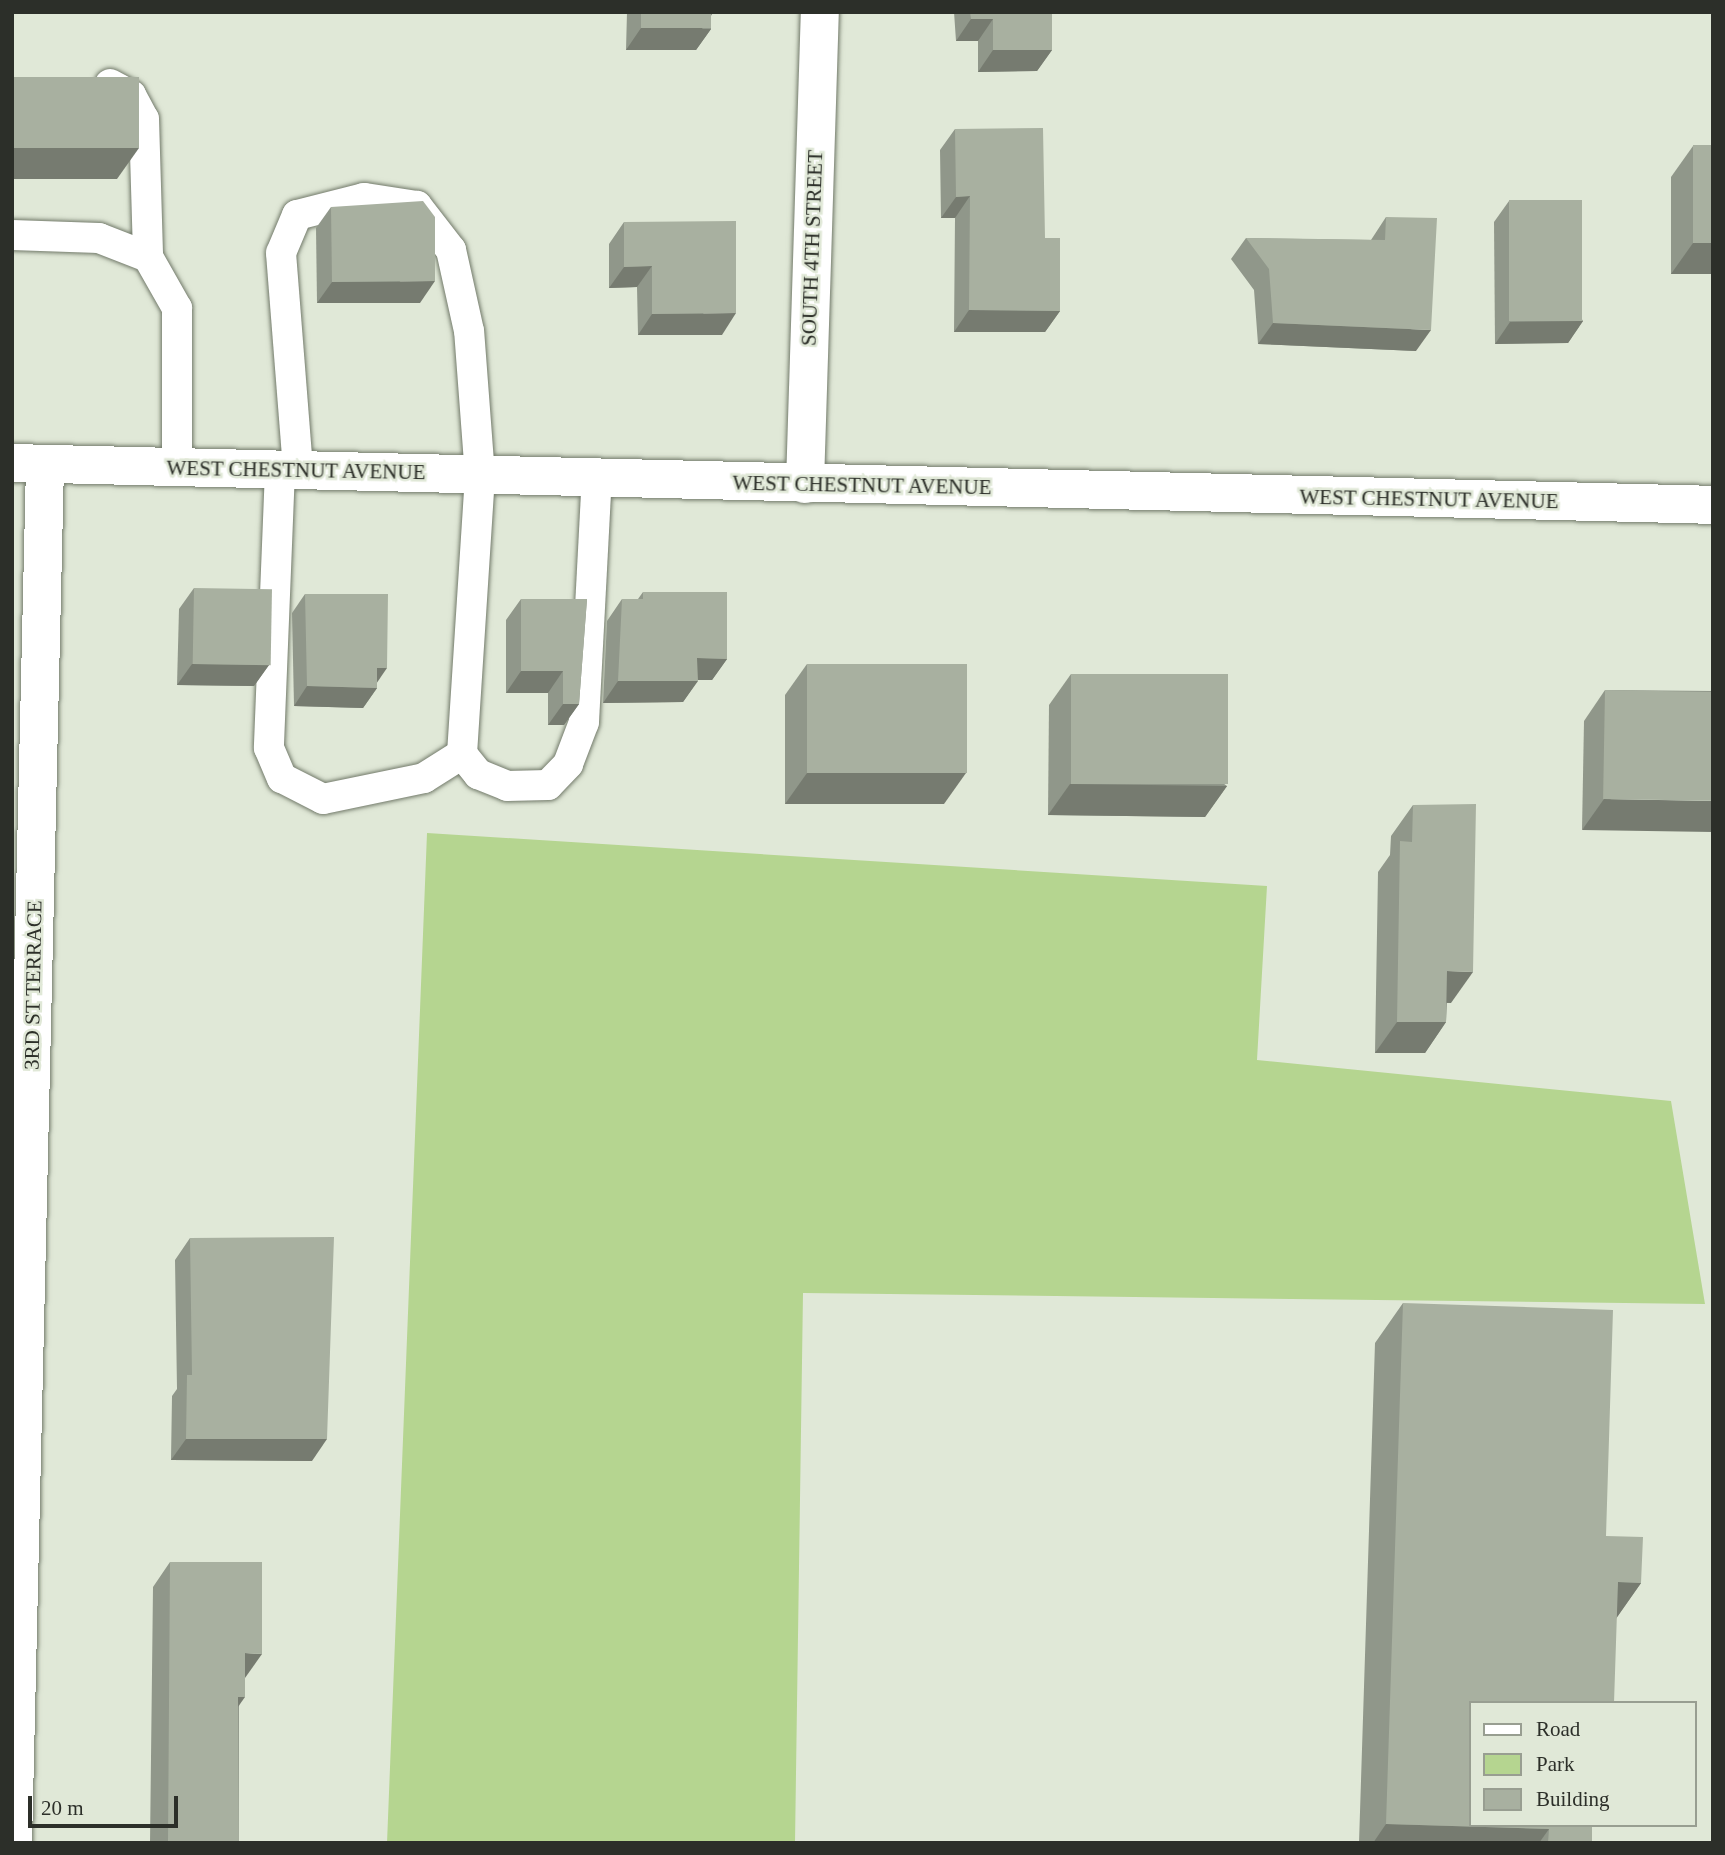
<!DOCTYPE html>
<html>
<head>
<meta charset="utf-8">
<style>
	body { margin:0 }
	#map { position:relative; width:1725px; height:1855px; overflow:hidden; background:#e0e8d7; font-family:"Times New Roman",serif }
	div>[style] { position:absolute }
	.green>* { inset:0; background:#b5d590 }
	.roads { filter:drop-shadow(0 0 2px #727a6a) drop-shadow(0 0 2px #727a6a) }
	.lane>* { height:30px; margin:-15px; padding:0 15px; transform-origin:15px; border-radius:15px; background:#fff }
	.street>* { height:38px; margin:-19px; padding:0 19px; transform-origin:19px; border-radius:19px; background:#fff }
	.secondary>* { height:38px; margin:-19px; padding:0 19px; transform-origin:19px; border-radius:19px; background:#fff }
	.wall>* { inset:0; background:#90978a }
	.shaded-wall>* { inset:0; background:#767b70 }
	.building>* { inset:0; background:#a8b0a0; transform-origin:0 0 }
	span { translate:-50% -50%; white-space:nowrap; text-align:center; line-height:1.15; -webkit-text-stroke:5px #e0e8d7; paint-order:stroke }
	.street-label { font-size:21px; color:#2c2f29 }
	.frame { position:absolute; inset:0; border:14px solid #2c2f29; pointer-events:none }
	.legend { position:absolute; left:1469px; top:1701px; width:228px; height:126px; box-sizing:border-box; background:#e0e8d7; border:2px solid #989e91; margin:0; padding:9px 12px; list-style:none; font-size:21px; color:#2c2f29 }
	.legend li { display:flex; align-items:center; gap:14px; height:35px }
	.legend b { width:35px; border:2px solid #989e91 }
	.scale { position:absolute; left:28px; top:1796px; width:150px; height:32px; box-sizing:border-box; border:4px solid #2c2f29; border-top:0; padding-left:9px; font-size:21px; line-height:24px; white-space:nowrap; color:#2c2f29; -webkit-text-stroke:5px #e0e8d7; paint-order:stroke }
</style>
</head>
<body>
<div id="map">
	<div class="green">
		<div style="clip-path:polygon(427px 833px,1267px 886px,1257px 1060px,1671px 1101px,1705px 1304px,803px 1293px,795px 1843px,387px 1843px)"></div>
	</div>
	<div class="roads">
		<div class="lane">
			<div style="left:110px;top:84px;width:24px;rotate:28deg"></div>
			<div style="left:131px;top:95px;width:27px;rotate:62deg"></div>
			<div style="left:144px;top:119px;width:138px;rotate:88.3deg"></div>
			<div style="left:12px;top:235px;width:87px;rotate:2deg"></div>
			<div style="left:99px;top:238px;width:53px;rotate:21.2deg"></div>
			<div style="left:148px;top:257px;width:59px;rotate:60.4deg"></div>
			<div style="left:177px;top:308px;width:159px;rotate:90deg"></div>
			<div style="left:280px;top:470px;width:278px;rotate:92.3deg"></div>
			<div style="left:269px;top:748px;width:33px;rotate:67deg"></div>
			<div style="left:282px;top:778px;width:46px;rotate:27.1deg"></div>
			<div style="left:323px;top:799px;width:103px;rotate:-11.7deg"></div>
			<div style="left:424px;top:778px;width:45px;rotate:-32.3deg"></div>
			<div style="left:462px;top:754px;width:279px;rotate:-86.3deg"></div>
			<div style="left:480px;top:476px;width:145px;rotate:-94.3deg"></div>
			<div style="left:469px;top:331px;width:83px;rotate:-102.5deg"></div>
			<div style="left:451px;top:250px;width:56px;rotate:-127.7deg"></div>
			<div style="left:417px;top:206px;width:54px;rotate:-171.4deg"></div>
			<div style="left:364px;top:198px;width:69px;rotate:165.8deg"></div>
			<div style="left:297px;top:215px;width:41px;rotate:112.8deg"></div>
			<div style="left:281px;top:253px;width:219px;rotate:85.5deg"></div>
			<div style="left:462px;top:754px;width:26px;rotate:51deg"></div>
			<div style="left:478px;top:774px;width:31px;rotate:22deg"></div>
			<div style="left:507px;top:786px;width:41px;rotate:-1.4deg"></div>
			<div style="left:548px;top:785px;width:29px;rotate:-46deg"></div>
			<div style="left:568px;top:764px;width:45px;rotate:-69.1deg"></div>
			<div style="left:584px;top:722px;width:244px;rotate:-87deg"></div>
		</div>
		<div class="street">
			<div style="left:805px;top:484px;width:472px;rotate:-88.2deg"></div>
			<div style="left:13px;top:1843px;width:1379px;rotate:-88.67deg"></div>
		</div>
		<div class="secondary">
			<div style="left:12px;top:463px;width:1702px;rotate:1.41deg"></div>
		</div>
	</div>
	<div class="wall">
		<div style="clip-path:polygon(627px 12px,713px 12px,711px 16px,711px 29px,696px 50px,626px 50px)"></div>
		<div style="clip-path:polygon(954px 12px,1052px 12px,1052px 50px,1037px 71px,978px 72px,978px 41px,956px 41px)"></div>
		<div style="clip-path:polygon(955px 129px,1045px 238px,1060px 311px,1045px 332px,954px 332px,955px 218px,941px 218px,940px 150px)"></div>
		<div style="clip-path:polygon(1713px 145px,1713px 274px,1671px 274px,1671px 177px,1693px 146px)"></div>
		<div style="clip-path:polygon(1509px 201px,1583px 321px,1568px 343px,1495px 344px,1494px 222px)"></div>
		<div style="clip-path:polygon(331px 207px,420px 303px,317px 303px,316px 228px)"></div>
		<div style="clip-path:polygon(1386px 217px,1416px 351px,1258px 344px,1254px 290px,1231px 259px,1246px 238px,1371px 240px)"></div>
		<div style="clip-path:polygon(624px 222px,722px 335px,638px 335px,637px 287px,609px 288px,609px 244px)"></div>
		<div style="clip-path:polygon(194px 588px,269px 665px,254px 686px,177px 685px,179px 609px)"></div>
		<div style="clip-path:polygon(643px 592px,727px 659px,712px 680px,698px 680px,683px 702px,603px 703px,607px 621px,622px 599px,638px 599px)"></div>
		<div style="clip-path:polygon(305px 594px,377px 683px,377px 688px,363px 708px,294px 706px,292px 613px)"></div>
		<div style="clip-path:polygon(521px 599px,587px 599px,579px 704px,564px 725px,548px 725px,548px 693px,506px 693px,506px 620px)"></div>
		<div style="clip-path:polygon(807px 664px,944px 804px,785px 804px,785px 695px)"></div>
		<div style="clip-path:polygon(1071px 674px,1227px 786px,1205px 817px,1048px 815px,1049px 705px)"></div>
		<div style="clip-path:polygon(1605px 690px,1713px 691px,1582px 830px,1584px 721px)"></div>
		<div style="clip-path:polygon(1413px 805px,1451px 1003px,1447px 1003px,1446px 1022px,1425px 1053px,1375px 1053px,1378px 872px,1390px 855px,1391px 836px)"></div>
		<div style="clip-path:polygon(190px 1238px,312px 1461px,171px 1460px,172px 1396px,177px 1389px,175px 1260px)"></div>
		<div style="clip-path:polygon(1403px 1303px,1606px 1536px,1641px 1583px,1617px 1617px,1471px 1703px,1592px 1825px,1592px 1843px,1359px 1843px,1375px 1343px)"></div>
		<div style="clip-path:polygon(170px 1562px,245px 1678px,239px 1706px,239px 1843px,150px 1843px,153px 1587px)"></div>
	</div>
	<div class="shaded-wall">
		<div style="clip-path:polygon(708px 12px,713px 12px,702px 29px,711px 29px,696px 50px,626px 50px,641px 28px)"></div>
		<div style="clip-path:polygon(971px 19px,993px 19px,978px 41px,956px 41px)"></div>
		<div style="clip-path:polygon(993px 50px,1052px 50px,1037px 71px,978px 72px)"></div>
		<div style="clip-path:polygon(12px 148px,139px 148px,117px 179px,12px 179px)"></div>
		<div style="clip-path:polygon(970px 196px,955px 218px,941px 218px,956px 197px)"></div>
		<div style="clip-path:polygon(1693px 243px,1713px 243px,1713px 274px,1671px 274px)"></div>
		<div style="clip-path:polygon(652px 266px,637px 287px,609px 288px,624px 267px)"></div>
		<div style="clip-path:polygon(435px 281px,420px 303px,317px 303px,332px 282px)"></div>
		<div style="clip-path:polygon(969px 310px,1060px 311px,1045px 332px,954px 332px)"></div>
		<div style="clip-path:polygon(736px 313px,722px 335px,638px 335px,652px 314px)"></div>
		<div style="clip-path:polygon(1583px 321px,1568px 343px,1495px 344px,1510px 322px)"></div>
		<div style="clip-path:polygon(1273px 323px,1431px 330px,1416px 351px,1258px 344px)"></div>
		<div style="clip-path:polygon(697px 658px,727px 659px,712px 680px,683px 680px)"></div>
		<div style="clip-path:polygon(192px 664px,269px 665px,254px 686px,177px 685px)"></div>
		<div style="clip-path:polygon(377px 668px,387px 668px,374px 687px)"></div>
		<div style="clip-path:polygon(521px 671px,563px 671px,548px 693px,506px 693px)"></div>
		<div style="clip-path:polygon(618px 681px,698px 681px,683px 702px,603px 703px)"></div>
		<div style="clip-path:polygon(307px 686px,377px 688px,363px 708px,294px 706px)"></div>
		<div style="clip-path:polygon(563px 704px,579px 704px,564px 725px,548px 725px)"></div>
		<div style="clip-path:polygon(807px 773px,966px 773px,944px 804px,785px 804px)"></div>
		<div style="clip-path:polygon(1070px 784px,1227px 786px,1205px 817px,1048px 815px)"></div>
		<div style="clip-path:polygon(1604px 799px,1713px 801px,1713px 832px,1582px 830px)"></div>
		<div style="clip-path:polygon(1447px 971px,1473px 972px,1451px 1003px,1425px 1002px)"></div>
		<div style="clip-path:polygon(1397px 1022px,1446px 1022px,1425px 1053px,1375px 1053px)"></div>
		<div style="clip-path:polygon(186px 1439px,327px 1439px,312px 1461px,171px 1460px)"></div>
		<div style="clip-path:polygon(1618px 1582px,1641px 1583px,1613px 1623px)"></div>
		<div style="clip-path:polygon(245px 1653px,262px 1654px,245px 1678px)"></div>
		<div style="clip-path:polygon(238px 1697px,245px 1697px,228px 1721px)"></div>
		<div style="clip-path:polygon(1386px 1824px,1549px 1829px,1539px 1843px,1373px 1843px)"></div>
	</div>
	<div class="building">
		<div style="left:641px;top:12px;width:70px;height:16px"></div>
		<div style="clip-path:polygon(970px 12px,1052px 12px,1052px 50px,993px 50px,993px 19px,971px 19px)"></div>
		<div style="left:12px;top:77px;width:127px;height:71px"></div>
		<div style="clip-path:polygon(1043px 128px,1045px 238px,1060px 238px,1060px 311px,969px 310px,970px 196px,956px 197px,955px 129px)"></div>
		<div style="left:1713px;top:145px;width:98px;height:20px;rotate:90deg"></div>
		<div style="left:1582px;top:200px;width:121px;height:73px;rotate:90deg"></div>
		<div style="clip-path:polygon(423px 201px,435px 217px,435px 281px,332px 282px,331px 207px)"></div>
		<div style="clip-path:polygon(1386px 217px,1437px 218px,1431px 330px,1273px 323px,1269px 269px,1246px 238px,1385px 240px)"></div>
		<div style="clip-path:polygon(736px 221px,736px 313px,652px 314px,652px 266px,624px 267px,624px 222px)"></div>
		<div style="left:194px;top:588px;width:78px;height:76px;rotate:1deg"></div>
		<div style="clip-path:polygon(643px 592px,727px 592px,727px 659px,697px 658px,698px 681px,618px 681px,622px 599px,643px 599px)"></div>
		<div style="clip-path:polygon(305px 594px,388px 594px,387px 668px,377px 668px,377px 688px,307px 686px)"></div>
		<div style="clip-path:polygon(521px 599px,587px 599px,579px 704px,563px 704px,563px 671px,521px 671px)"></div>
		<div style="left:807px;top:664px;width:160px;height:109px"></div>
		<div style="left:1071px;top:674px;width:157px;height:110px"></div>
		<div style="left:1605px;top:690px;width:108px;height:109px;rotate:1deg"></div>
		<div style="clip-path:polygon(1476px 804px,1473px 972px,1447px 971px,1446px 1022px,1397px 1022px,1400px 841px,1412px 842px,1413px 805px)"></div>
		<div style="clip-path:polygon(334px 1237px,327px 1439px,186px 1439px,187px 1375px,192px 1375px,190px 1238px)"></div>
		<div style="clip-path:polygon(1403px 1303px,1613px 1310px,1606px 1536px,1643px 1537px,1641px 1583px,1618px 1582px,1614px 1703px,1471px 1703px,1471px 1825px,1592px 1825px,1592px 1843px,1548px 1843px,1549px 1829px,1386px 1824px)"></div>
		<div style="clip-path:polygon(170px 1562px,262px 1562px,262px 1654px,245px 1653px,245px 1697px,238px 1697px,239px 1843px,168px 1843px)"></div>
	</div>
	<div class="street-label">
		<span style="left:812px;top:248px;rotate:-88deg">SOUTH 4TH STREET</span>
		<span style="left:296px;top:470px;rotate:1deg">WEST CHESTNUT AVENUE</span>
		<span style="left:862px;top:485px;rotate:1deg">WEST CHESTNUT AVENUE</span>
		<span style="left:1429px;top:499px;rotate:1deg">WEST CHESTNUT AVENUE</span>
		<span style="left:33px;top:985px;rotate:-89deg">3RD ST TERRACE</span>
	</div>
	<div class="frame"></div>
	<ul class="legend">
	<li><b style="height:9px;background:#fff"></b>Road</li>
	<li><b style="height:19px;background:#b5d590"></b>Park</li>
	<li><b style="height:19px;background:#a8b0a0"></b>Building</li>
	</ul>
	<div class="scale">20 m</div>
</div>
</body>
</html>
